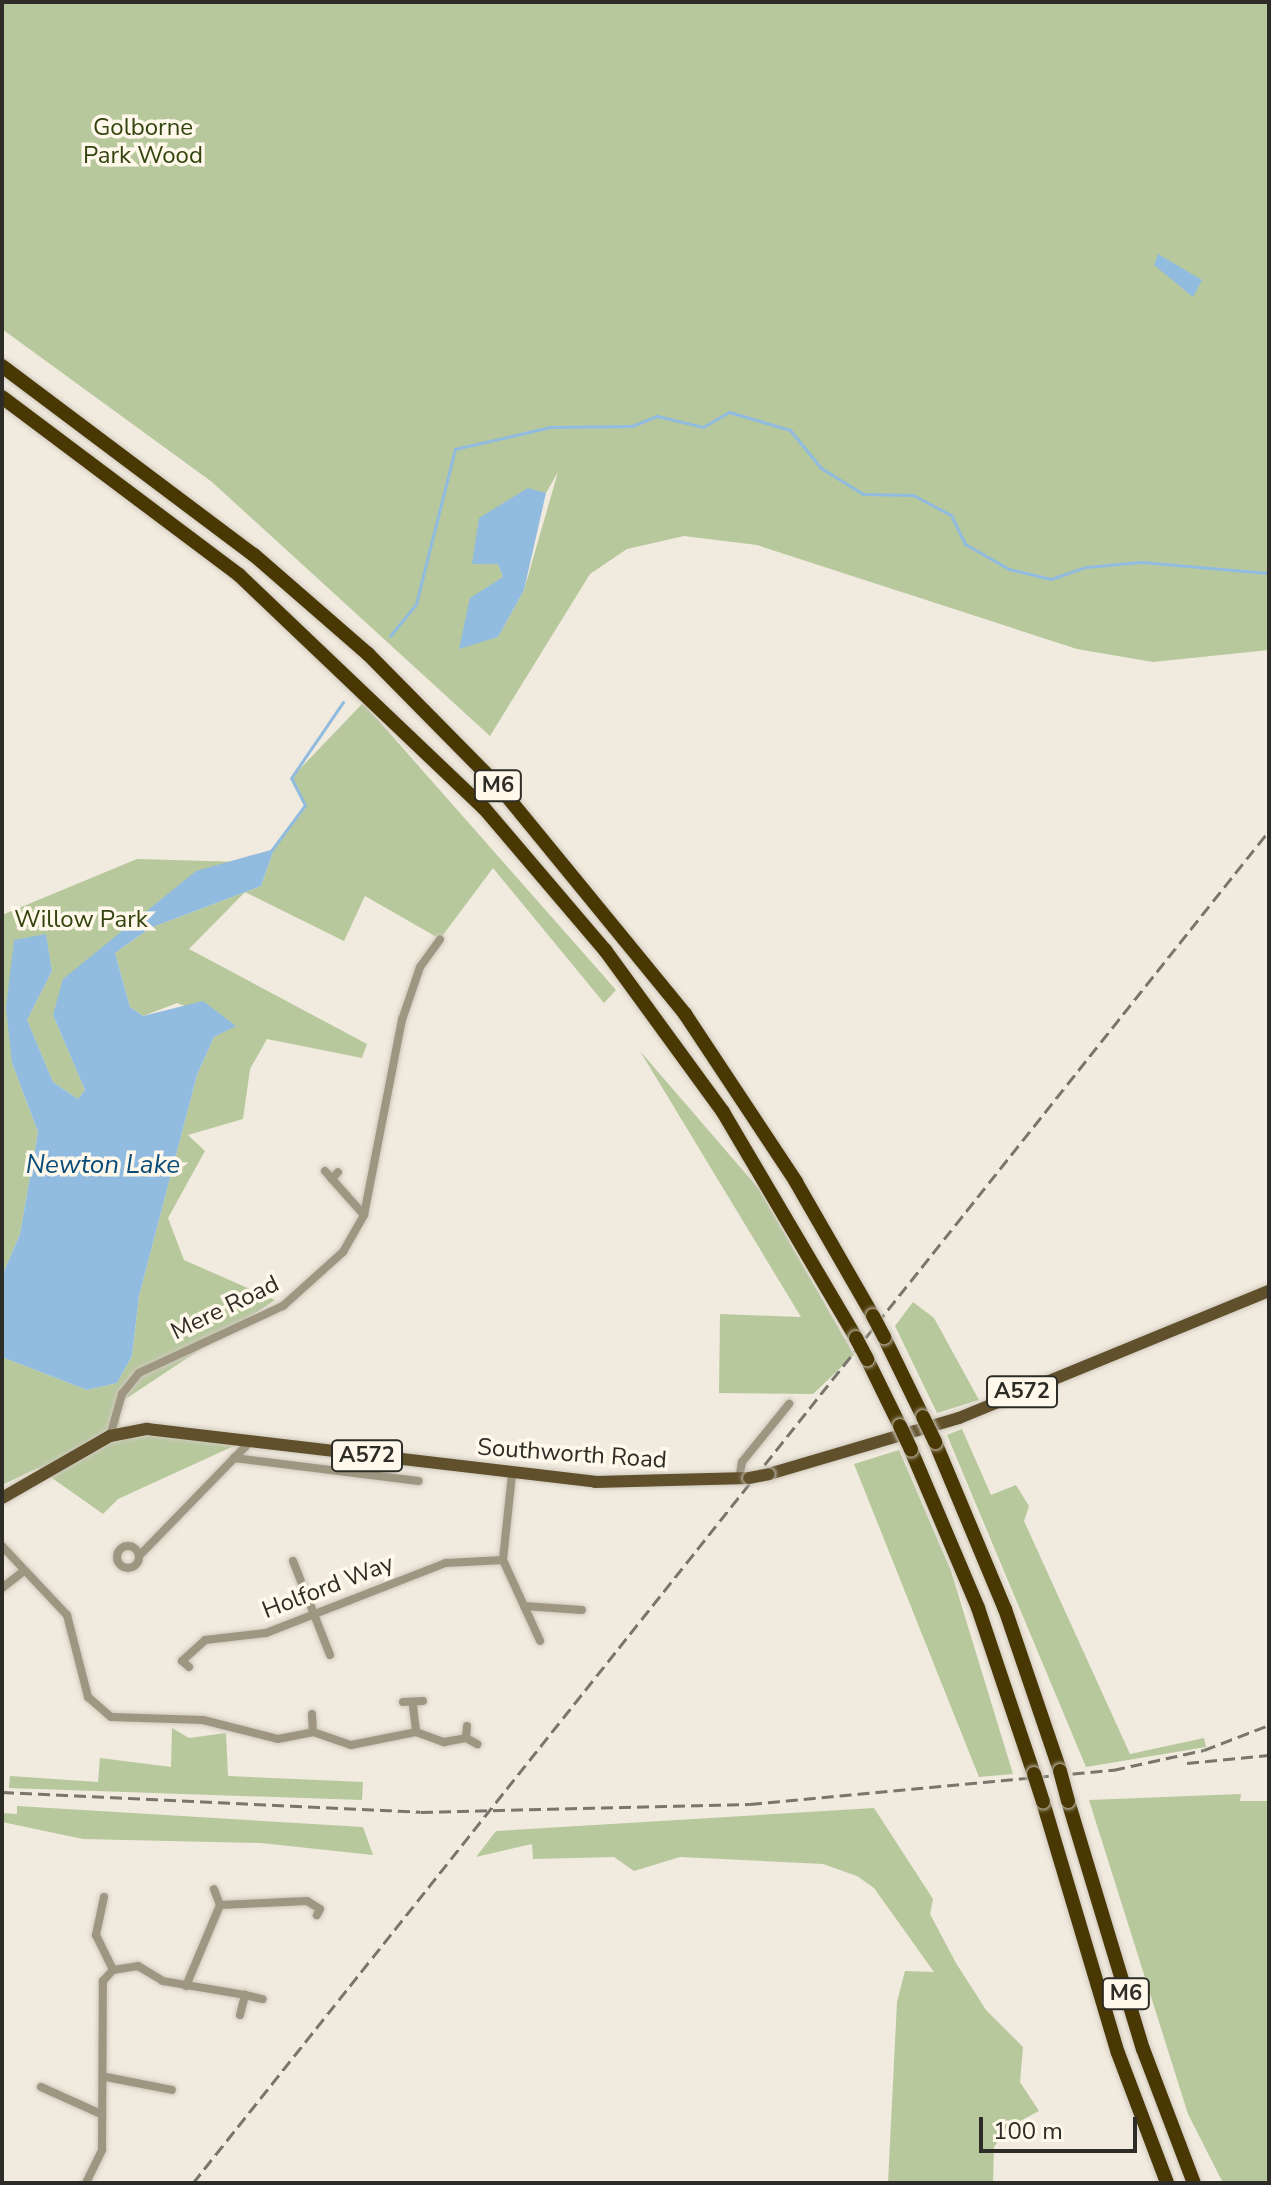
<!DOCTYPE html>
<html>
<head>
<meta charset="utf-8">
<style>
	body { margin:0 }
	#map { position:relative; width:1271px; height:2185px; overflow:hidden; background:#f1eade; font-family:"Nunito Sans",sans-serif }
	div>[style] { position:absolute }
	.green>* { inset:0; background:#b7c89d }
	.water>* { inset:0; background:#91bbdf }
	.stream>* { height:3px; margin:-1.5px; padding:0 1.5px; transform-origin:1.5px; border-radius:1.5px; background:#91bbdf }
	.roads { filter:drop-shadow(0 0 2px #cec8bd) drop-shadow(0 0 2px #cec8bd) }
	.minor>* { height:8px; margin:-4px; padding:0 4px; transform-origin:4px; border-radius:4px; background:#9f9682 }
	.minor>.ring { margin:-4px; padding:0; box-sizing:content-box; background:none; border:8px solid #9f9682; border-radius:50% }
	.primary>* { height:12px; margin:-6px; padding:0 6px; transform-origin:6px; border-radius:6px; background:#60502b }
	.motorway>* { height:14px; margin:-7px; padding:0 7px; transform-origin:7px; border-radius:7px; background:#4a3804 }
	.rail>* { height:3px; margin-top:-1.5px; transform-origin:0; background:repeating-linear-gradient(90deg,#79756d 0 12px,transparent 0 18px) }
	.bridges { filter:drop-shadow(0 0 2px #cec8bd) drop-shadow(0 0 2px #cec8bd) }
	.primary-bridge>* { height:12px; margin:-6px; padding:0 6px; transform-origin:6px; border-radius:6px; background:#60502b }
	.motorway-bridge>* { height:14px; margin:-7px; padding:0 7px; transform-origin:7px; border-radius:7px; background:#4a3804 }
	span { translate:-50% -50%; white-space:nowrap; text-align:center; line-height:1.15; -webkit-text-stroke:7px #fff8eb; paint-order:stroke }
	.shield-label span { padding:2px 6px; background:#fff8eb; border:2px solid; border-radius:6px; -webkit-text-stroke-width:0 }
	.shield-label { font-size:22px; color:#2e2c27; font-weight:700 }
	.park-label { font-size:24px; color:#33440f }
	.street-label { font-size:24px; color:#2e2c27 }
	.water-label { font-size:26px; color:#084c7a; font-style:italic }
	.frame { position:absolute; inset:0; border:4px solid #2e2c27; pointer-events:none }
	.scale { position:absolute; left:979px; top:2117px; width:158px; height:36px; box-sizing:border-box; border:4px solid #2e2c27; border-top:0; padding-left:10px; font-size:24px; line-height:28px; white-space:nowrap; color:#2e2c27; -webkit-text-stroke:6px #fff8eb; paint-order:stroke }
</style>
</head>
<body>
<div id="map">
	<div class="green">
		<div style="clip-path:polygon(evenodd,2px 2px,1269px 2px,1269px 650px,1153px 662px,1077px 649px,757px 545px,684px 536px,627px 549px,590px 574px,490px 736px,212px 482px,2px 329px,2px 2px,558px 472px,524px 590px,498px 637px,460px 648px,503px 577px,498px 564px,528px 489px,546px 493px,558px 472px)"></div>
		<div style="clip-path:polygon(363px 703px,616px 990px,604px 1003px,493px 868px,440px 939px,365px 896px,344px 941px,245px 892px,189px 949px,367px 1044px,362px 1058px,267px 1039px,250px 1069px,243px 1119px,188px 1135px,205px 1151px,168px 1218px,184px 1260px,275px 1300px,121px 1402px,118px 1440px,134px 1434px,236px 1445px,118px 1499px,103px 1514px,38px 1468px,2px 1485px,2px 1357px,87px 1390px,117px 1383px,132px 1356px,139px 1296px,197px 1075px,214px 1037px,235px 1026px,177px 1003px,143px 1016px,130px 1007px,115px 953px,150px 928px,261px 886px,274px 849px,305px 805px,291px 778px)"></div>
		<div style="clip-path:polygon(137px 859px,243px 862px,196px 871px,53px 1015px,85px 1090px,78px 1099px,53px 1082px,27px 1020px,52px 971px,46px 935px,12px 1063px,38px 1132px,20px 1234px,2px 1276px,2px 915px)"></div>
		<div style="clip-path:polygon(640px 1051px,759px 1189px,854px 1355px,813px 1394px,719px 1393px,720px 1314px,801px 1317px)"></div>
		<div style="clip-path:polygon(913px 1302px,934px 1318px,979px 1400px,937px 1413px,895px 1326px)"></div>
		<div style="clip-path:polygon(962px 1429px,991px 1495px,1016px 1485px,1029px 1506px,1024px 1521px,1130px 1754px,1204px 1738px,1206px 1747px,1086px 1767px,947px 1435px)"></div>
		<div style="clip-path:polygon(899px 1450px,951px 1571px,1013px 1774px,979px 1777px,854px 1464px)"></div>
		<div style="clip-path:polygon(172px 1728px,189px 1738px,226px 1733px,228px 1776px,363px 1782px,362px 1800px,9px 1788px,10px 1776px,98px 1782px,100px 1758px,171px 1767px)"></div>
		<div style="clip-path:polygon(1241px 1794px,1240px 1801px,1269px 1801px,1269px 2183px,1223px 2183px,1188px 2114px,1089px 1800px)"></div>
		<div style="clip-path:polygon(17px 1806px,363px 1827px,373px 1855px,261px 1843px,83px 1839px,2px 1822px,2px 1813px,17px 1814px)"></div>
		<div style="clip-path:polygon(874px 1808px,933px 1899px,930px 1914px,956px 1963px,986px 2010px,1023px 2047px,1020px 2082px,1039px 2111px,1007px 2128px,994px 2147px,993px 2183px,888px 2183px,897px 2002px,905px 1971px,934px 1972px,874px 1888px,857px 1876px,823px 1864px,680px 1857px,634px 1871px,614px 1857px,533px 1859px,532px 1844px,476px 1857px,496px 1831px)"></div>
	</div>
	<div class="water">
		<div style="clip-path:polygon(1158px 254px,1202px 280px,1193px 297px,1154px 265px)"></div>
		<div style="clip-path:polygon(528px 488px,546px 493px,524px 590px,498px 637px,459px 649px,470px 598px,503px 577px,498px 564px,472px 564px,479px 518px)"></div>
		<div style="clip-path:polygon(274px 849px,261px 886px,150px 928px,115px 953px,130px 1007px,143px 1016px,203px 1001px,236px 1026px,214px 1037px,197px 1075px,139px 1296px,132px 1356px,117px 1383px,87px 1390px,2px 1357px,2px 1276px,20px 1234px,38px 1132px,12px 1063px,6px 1008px,14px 940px,46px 934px,52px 971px,27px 1020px,53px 1082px,78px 1099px,85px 1090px,53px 1015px,63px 979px,196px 871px)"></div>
	</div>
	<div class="stream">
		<div style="left:390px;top:636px;width:41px;rotate:-50.9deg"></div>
		<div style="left:416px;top:604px;width:160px;rotate:-75.9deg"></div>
		<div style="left:455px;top:449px;width:98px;rotate:-13deg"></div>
		<div style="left:550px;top:427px;width:82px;rotate:-0.7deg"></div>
		<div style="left:632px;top:426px;width:27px;rotate:-22deg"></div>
		<div style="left:657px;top:416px;width:47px;rotate:13.4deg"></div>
		<div style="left:703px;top:427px;width:30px;rotate:-30deg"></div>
		<div style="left:729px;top:412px;width:64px;rotate:16.4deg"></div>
		<div style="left:790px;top:430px;width:49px;rotate:50.8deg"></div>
		<div style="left:821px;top:468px;width:49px;rotate:31.8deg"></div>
		<div style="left:863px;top:494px;width:50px;rotate:1.1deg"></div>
		<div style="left:913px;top:495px;width:43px;rotate:27.8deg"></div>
		<div style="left:951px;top:515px;width:32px;rotate:64deg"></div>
		<div style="left:965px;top:544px;width:51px;rotate:29.6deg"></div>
		<div style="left:1009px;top:569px;width:43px;rotate:13.4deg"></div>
		<div style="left:1051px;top:579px;width:37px;rotate:-19deg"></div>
		<div style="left:1086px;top:567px;width:55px;rotate:-5.2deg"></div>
		<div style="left:1141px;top:562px;width:128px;rotate:4.9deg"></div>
		<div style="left:271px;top:851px;width:57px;rotate:-53.5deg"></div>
		<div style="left:305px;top:805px;width:30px;rotate:-117deg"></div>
		<div style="left:291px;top:778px;width:92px;rotate:-55.6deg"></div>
	</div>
	<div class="roads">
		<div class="minor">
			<div style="left:325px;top:1171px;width:11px;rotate:49deg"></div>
			<div style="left:332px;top:1179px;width:9px;rotate:-49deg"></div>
			<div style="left:332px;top:1179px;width:48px;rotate:48.4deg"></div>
			<div style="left:110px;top:1436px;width:44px;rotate:-74.1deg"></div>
			<div style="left:122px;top:1394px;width:27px;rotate:-51deg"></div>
			<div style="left:139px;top:1373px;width:159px;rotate:-25deg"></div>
			<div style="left:283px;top:1306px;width:81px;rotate:-42deg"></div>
			<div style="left:343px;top:1252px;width:43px;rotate:-60.4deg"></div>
			<div style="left:364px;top:1215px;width:199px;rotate:-79deg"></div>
			<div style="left:402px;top:1020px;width:56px;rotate:-71.2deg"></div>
			<div style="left:420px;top:967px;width:34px;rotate:-54deg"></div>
			<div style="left:234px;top:1458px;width:186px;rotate:7.1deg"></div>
			<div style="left:512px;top:1474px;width:86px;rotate:96deg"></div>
			<div style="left:503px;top:1560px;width:89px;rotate:65.4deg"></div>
			<div style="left:739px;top:1479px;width:17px;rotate:-80deg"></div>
			<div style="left:742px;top:1462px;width:75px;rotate:-51deg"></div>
			<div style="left:2px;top:1546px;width:95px;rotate:46.7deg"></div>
			<div style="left:67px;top:1615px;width:85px;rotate:75.6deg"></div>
			<div style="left:88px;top:1697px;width:30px;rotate:41deg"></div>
			<div style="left:111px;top:1717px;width:92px;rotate:1.9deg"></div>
			<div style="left:203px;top:1720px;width:77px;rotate:14.2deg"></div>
			<div style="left:278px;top:1739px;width:36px;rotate:-11deg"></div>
			<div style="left:313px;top:1732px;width:40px;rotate:18.9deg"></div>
			<div style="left:351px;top:1745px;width:66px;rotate:-11.3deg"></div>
			<div style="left:416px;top:1732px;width:30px;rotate:20deg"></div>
			<div style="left:444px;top:1742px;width:22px;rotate:-10deg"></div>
			<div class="ring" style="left:117px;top:1546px;width:14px;height:14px"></div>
			<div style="left:139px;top:1556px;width:162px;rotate:-45.8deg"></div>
			<div style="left:293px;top:1561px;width:101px;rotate:68.5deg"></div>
			<div style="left:2px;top:1588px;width:28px;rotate:-38deg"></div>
			<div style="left:524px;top:1606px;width:58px;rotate:3.9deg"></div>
			<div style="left:189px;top:1667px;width:9px;rotate:-139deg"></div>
			<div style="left:182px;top:1661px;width:31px;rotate:-42deg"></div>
			<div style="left:205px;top:1640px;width:61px;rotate:-6.5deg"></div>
			<div style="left:266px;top:1633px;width:193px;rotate:-21.3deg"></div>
			<div style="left:446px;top:1563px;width:57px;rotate:-3deg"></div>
			<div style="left:403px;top:1702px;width:20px;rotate:-3deg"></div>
			<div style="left:413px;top:1706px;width:26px;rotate:83deg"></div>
			<div style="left:312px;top:1714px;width:18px;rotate:87deg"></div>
			<div style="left:467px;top:1726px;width:12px;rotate:95deg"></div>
			<div style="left:466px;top:1738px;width:13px;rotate:29deg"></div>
			<div style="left:104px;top:1897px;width:39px;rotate:102deg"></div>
			<div style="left:96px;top:1935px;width:39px;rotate:64deg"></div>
			<div style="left:220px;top:1905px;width:87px;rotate:-2.6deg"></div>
			<div style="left:307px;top:1901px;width:15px;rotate:32deg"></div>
			<div style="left:320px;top:1909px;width:7px;rotate:117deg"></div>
			<div style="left:186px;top:1986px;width:88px;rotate:-67.2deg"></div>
			<div style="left:220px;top:1905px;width:17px;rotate:-111deg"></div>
			<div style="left:240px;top:2015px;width:21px;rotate:-76deg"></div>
			<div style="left:245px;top:1995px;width:18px;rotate:13deg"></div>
			<div style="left:106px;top:2077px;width:67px;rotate:11.1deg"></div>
			<div style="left:41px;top:2087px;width:66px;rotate:24.2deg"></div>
			<div style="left:86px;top:2183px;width:37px;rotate:-64deg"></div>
			<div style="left:102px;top:2150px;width:169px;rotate:-89.7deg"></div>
			<div style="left:103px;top:1981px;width:15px;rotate:-48deg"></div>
			<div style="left:113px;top:1970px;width:25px;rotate:-9deg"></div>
			<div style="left:138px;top:1966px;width:29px;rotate:31deg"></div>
			<div style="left:163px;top:1981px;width:83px;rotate:9.7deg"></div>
		</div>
		<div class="primary">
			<div style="left:769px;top:1474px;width:198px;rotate:-16.4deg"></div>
			<div style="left:959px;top:1418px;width:335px;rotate:-22.3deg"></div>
			<div style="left:2px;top:1498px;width:125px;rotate:-29.9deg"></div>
			<div style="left:110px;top:1436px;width:38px;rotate:-11deg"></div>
			<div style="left:147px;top:1429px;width:451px;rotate:6.7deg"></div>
			<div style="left:595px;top:1482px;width:154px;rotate:-1.5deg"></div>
		</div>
		<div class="motorway">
			<div style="left:2px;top:366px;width:315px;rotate:36.9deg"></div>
			<div style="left:254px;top:555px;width:151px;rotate:41deg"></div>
			<div style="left:368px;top:654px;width:190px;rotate:45.4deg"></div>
			<div style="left:501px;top:789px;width:291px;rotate:50.7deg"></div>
			<div style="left:685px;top:1014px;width:201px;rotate:56.5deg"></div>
			<div style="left:796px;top:1182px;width:155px;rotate:60.1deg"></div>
			<div style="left:2px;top:397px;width:296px;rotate:36.9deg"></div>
			<div style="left:239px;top:575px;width:338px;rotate:43.6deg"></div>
			<div style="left:484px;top:808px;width:187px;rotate:49.6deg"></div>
			<div style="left:605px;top:950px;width:200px;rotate:53.9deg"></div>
			<div style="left:723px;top:1112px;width:262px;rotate:59.5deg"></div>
			<div style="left:884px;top:1337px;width:89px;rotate:64deg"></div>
			<div style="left:867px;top:1359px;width:75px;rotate:63.8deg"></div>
			<div style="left:935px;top:1442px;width:181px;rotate:67.3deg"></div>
			<div style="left:1005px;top:1609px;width:171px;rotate:71.2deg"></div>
			<div style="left:911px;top:1450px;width:172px;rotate:67deg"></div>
			<div style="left:978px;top:1608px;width:175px;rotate:71.4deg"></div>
			<div style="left:1068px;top:1801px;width:259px;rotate:73.2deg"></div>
			<div style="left:1143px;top:2049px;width:143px;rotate:69.2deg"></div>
			<div style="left:1043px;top:1802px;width:262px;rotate:73.4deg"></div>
			<div style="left:1118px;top:2053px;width:139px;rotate:69.3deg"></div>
		</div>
	</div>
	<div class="rail">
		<div style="left:1187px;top:1763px;width:82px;rotate:-5.6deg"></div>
		<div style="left:2px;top:1792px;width:419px;rotate:2.7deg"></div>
		<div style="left:421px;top:1812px;width:329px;rotate:-1.4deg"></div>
		<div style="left:750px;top:1804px;width:365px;rotate:-5.4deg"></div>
		<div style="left:1113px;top:1770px;width:93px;rotate:-12.4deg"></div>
		<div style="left:1204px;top:1750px;width:70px;rotate:-21deg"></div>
		<div style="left:193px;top:2183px;width:1728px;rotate:-51.49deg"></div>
	</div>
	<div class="bridges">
		<div class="primary-bridge">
			<div style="left:749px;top:1478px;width:20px;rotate:-11deg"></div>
		</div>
		<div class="motorway-bridge">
			<div style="left:873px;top:1316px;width:24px;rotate:62deg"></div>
			<div style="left:856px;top:1338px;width:24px;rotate:62deg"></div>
			<div style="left:923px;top:1417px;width:28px;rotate:64deg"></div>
			<div style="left:900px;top:1426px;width:26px;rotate:65deg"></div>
			<div style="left:1060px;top:1771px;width:31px;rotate:75deg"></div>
			<div style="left:1034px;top:1774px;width:29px;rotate:72deg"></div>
		</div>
	</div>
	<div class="shield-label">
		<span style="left:498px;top:786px">M6</span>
		<span style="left:1022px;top:1392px">A572</span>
		<span style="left:367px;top:1456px">A572</span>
		<span style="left:1126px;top:1994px">M6</span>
	</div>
	<div class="park-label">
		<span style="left:143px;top:142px">Golborne<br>Park Wood</span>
		<span style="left:81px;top:920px">Willow Park</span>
	</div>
	<div class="street-label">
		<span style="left:225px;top:1308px;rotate:-26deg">Mere Road</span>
		<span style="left:572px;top:1454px;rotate:4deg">Southworth Road</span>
		<span style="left:328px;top:1587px;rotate:-21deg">Holford Way</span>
	</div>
	<div class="water-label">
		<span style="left:103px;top:1165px">Newton Lake</span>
	</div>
	<div class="frame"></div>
	<div class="scale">100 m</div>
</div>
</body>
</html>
